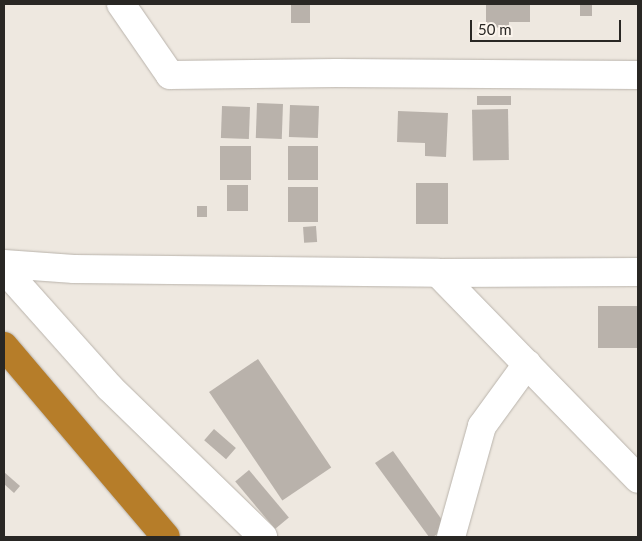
<!DOCTYPE html>
<html>
<head>
<meta charset="utf-8">
<style>
	body { margin:0 }
	#map { position:relative; width:642px; height:541px; overflow:hidden; background:#eee8e0; font-family:Lato,sans-serif }
	div>[style] { position:absolute }
	.building>* { inset:0; background:#b9b2ab; transform-origin:0 0 }
	.roads { filter:drop-shadow(0 0 1px #b9b3ab) drop-shadow(0 0 1px #b9b3ab) }
	.minor>* { height:28px; margin:-14px; padding:0 14px; transform-origin:14px; border-radius:14px; background:#fff }
	.highway>* { height:28px; margin:-14px; padding:0 14px; transform-origin:14px; border-radius:14px; background:#b67d29 }
	span { translate:-50% -50%; white-space:nowrap; text-align:center; line-height:1.15; -webkit-text-stroke:4px #fcf5ed; paint-order:stroke }
	.frame { position:absolute; inset:0; border:5px solid #292724; pointer-events:none }
	.scale { position:absolute; left:470px; top:20px; width:151px; height:22px; box-sizing:border-box; border:2px solid #292724; border-top:0; padding-left:6px; font-size:15px; line-height:18px; white-space:nowrap; color:#292724; -webkit-text-stroke:4px #fcf5ed; paint-order:stroke }
</style>
</head>
<body>
<div id="map">
	<div class="building">
		<div style="left:291px;top:4px;width:19px;height:19px"></div>
		<div style="clip-path:polygon(486px 4px,530px 4px,530px 22px,509px 22px,509px 27px,486px 28px)"></div>
		<div style="left:580px;top:4px;width:12px;height:12px"></div>
		<div style="left:477px;top:96px;width:34px;height:9px"></div>
		<div style="left:257px;top:103px;width:26px;height:35px;rotate:2deg"></div>
		<div style="left:290px;top:105px;width:29px;height:32px;rotate:2deg"></div>
		<div style="left:222px;top:106px;width:28px;height:32px;rotate:2deg"></div>
		<div style="left:508px;top:109px;width:51px;height:36px;rotate:89deg"></div>
		<div style="clip-path:polygon(398px 111px,448px 113px,446px 157px,425px 156px,425px 143px,397px 142px)"></div>
		<div style="left:251px;top:146px;width:34px;height:31px;rotate:90deg"></div>
		<div style="left:288px;top:146px;width:30px;height:34px"></div>
		<div style="left:416px;top:183px;width:32px;height:41px"></div>
		<div style="left:227px;top:185px;width:21px;height:26px"></div>
		<div style="left:288px;top:187px;width:30px;height:35px"></div>
		<div style="left:197px;top:206px;width:10px;height:11px"></div>
		<div style="left:316px;top:226px;width:16px;height:13px;rotate:86deg"></div>
		<div style="left:638px;top:306px;width:42px;height:40px;rotate:90deg"></div>
		<div style="left:258px;top:359px;width:131px;height:59px;rotate:56deg"></div>
		<div style="left:214px;top:429px;width:29px;height:15px;rotate:41deg"></div>
		<div style="clip-path:polygon(393px 451px,447px 527px,433px 537px,429px 537px,375px 463px)"></div>
		<div style="left:249px;top:470px;width:62px;height:18px;rotate:50deg"></div>
		<div style="clip-path:polygon(4px 472px,20px 486px,14px 493px,4px 484px)"></div>
	</div>
	<div class="roads">
		<div class="minor">
			<div style="left:121px;top:4px;width:86px;rotate:55.4deg"></div>
			<div style="left:170px;top:75px;width:166px;rotate:-0.7deg"></div>
			<div style="left:336px;top:73px;width:302px;rotate:0.4deg"></div>
			<div style="left:4px;top:264px;width:70px;rotate:4.1deg"></div>
			<div style="left:74px;top:269px;width:364px;rotate:0.6deg"></div>
			<div style="left:438px;top:273px;width:200px;rotate:-0.3deg"></div>
			<div style="left:4px;top:269px;width:158px;rotate:48.3deg"></div>
			<div style="left:109px;top:387px;width:215px;rotate:44.2deg"></div>
			<div style="left:438px;top:273px;width:287px;rotate:45.8deg"></div>
			<div style="left:451px;top:537px;width:115px;rotate:-74.4deg"></div>
			<div style="left:482px;top:426px;width:77px;rotate:-54deg"></div>
		</div>
		<div class="highway">
			<div style="left:4px;top:346px;width:250px;rotate:49.7deg"></div>
		</div>
	</div>
	<div class="frame"></div>
	<div class="scale">50 m</div>
</div>
</body>
</html>
